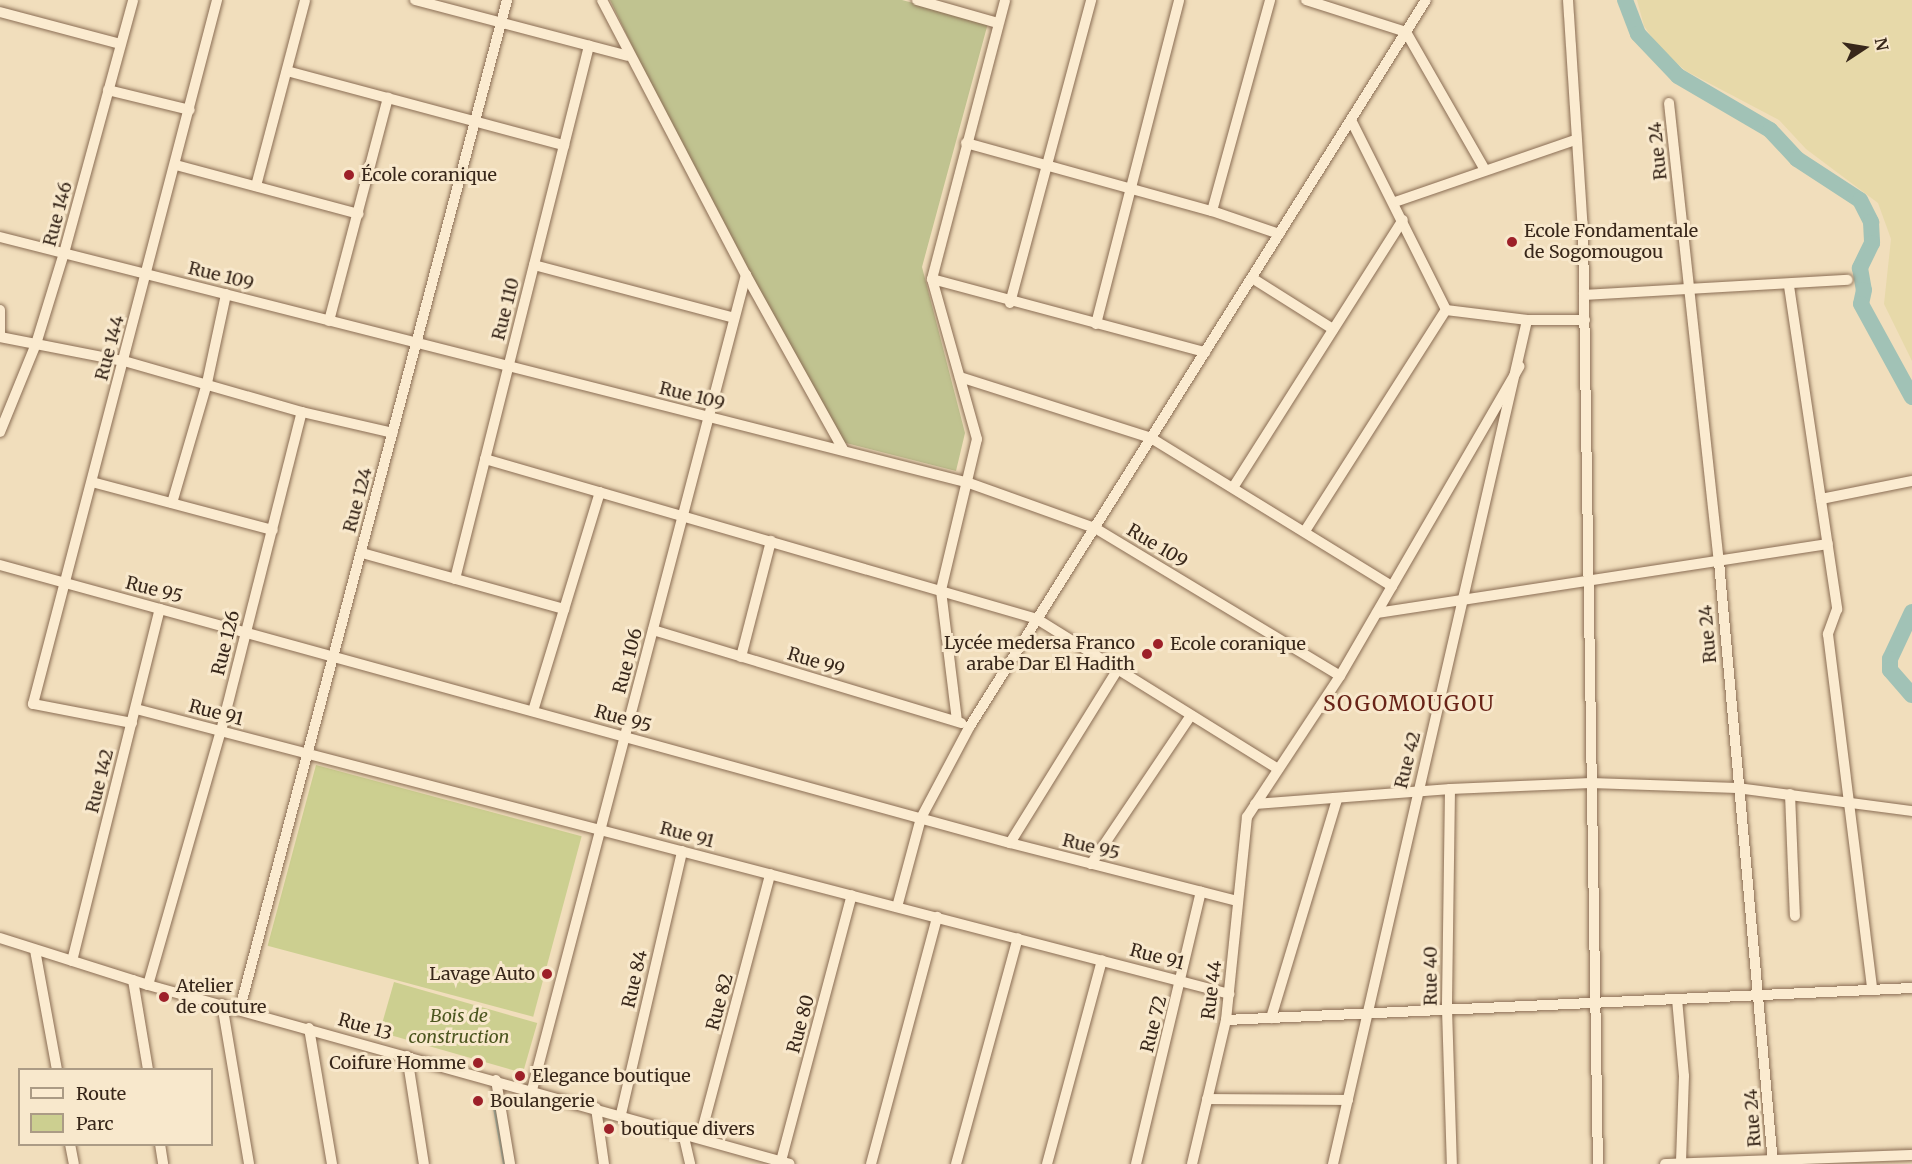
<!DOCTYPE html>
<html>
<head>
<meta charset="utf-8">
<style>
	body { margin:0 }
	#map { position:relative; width:1912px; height:1164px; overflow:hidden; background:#f1debc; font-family:Merriweather,serif }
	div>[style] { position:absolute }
	.farmland>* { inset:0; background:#e7d9a9 }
	.green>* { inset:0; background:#cccf90; transform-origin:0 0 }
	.cemetery>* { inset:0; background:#c0c390 }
	.stream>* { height:3px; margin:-1.5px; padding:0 1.5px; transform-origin:1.5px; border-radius:1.5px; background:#a1c2b6 }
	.river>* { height:16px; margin:-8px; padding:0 8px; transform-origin:8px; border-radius:8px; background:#a1c2b6 }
	.roads { filter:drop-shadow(0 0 2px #8a6d54) drop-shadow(0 0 2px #8a6d54) }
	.minor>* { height:10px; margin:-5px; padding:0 5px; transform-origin:5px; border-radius:5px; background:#fbebd0 }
	.dots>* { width:16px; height:16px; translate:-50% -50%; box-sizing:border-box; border:3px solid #f8e8cc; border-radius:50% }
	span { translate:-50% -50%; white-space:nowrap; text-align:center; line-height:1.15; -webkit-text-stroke:6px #f8e8cc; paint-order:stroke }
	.street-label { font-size:18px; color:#38271a }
	.poi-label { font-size:18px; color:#38271a }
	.left { translate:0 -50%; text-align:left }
	.right { translate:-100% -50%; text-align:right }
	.park-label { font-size:18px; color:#4c561f; font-style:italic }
	.quarter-label { font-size:21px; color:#682217; letter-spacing:1.5px }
	.legend { position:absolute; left:18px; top:1068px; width:195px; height:78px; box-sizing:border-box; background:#f8e8cc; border:2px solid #ab9b85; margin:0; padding:8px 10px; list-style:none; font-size:18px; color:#38271a }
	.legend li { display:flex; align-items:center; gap:12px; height:30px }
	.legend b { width:30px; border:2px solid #ab9b85 }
	.north { position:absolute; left:1834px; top:18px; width:60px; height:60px; -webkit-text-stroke:4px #f8e8cc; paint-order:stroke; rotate:78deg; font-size:16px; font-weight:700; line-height:24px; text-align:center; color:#38271a }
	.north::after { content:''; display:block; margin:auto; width:21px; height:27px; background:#38271a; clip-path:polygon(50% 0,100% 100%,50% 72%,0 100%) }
</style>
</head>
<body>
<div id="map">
	<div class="farmland">
		<div style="clip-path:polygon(1637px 0,1912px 0,1912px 361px,1884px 304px,1891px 239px,1878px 203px,1806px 149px,1779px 120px,1686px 71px,1660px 49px,1644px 26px)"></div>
	</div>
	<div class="green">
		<div style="left:316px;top:765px;width:275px;height:187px;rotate:15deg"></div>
		<div style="left:394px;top:982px;width:149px;height:52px;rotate:16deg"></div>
	</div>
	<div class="cemetery">
		<div style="clip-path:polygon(610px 0,902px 0,988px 23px,922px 267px,965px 433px,956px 471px,842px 442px,683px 152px)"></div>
	</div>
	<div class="stream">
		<div style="left:493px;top:1102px;width:63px;rotate:79.9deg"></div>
	</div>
	<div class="river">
		<div style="left:1625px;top:0;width:36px;rotate:69deg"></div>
		<div style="left:1638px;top:34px;width:58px;rotate:46.4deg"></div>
		<div style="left:1678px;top:76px;width:107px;rotate:30.4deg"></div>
		<div style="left:1770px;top:130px;width:40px;rotate:47deg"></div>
		<div style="left:1797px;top:159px;width:75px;rotate:33.1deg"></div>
		<div style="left:1860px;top:200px;width:25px;rotate:63deg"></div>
		<div style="left:1871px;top:222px;width:21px;rotate:87deg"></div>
		<div style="left:1872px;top:243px;width:28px;rotate:116deg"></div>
		<div style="left:1860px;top:268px;width:22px;rotate:80deg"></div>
		<div style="left:1864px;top:290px;width:14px;rotate:102deg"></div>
		<div style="left:1861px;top:304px;width:106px;rotate:61.3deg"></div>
		<div style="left:1912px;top:612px;width:52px;rotate:115.1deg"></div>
		<div style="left:1890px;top:659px;width:11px;rotate:90deg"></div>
		<div style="left:1890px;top:670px;width:33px;rotate:49deg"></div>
	</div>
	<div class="roads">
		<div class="minor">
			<div style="left:415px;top:0;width:220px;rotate:14.7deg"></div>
			<div style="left:602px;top:0;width:310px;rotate:62.4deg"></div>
			<div style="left:746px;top:275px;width:201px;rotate:60.9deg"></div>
			<div style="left:917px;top:0;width:84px;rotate:15.9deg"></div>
			<div style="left:1306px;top:0;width:105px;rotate:17.7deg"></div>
			<div style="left:1406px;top:32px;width:159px;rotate:60.2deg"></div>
			<div style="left:1568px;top:0;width:233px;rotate:86.3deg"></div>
			<div style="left:1583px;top:233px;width:931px;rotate:89.08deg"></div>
			<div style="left:0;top:12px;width:124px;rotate:14.9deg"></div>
			<div style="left:287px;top:71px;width:287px;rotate:15deg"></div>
			<div style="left:108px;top:90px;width:84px;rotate:13.7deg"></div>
			<div style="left:1669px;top:103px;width:462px;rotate:83.8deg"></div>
			<div style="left:1719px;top:562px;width:604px;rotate:84.87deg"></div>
			<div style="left:1351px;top:120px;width:212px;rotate:63.4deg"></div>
			<div style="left:966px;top:143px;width:255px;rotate:15.5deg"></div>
			<div style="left:1212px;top:211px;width:71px;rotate:18.9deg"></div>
			<div style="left:176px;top:165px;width:189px;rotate:15deg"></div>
			<div style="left:256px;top:186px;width:192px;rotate:-75.2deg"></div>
			<div style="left:1395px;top:202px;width:190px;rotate:-19deg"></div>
			<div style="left:1212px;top:211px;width:219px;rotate:-74.6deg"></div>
			<div style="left:0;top:237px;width:1000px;rotate:14.24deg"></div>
			<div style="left:969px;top:483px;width:134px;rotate:19.7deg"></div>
			<div style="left:1095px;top:528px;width:286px;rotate:31.1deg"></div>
			<div style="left:534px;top:265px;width:207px;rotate:14.8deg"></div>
			<div style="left:1252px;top:278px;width:96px;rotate:32.2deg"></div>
			<div style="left:932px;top:279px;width:283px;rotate:15deg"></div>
			<div style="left:1789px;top:286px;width:327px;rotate:81.5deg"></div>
			<div style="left:1837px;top:609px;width:27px;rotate:110deg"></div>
			<div style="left:1828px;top:634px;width:358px;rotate:82.9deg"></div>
			<div style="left:1584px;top:295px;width:264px;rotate:-3.3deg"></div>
			<div style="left:1010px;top:303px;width:314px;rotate:-75deg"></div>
			<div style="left:0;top:310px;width:27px;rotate:90deg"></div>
			<div style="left:1446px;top:310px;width:82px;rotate:7deg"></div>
			<div style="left:1527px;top:320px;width:58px"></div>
			<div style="left:329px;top:321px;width:231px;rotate:-75.2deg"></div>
			<div style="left:1096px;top:324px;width:334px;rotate:-75.6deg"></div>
			<div style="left:0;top:337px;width:126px;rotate:11deg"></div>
			<div style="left:124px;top:361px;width:185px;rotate:16deg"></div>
			<div style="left:302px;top:412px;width:93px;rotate:13deg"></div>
			<div style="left:960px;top:377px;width:201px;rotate:17.7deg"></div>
			<div style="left:1151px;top:438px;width:283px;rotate:31.6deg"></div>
			<div style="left:0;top:432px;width:95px;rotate:-67.8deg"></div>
			<div style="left:36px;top:344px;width:95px;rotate:-72.9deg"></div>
			<div style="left:64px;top:253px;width:262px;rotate:-74.7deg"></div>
			<div style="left:485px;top:459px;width:575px;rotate:16.16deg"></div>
			<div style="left:1037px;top:619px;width:284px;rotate:31.9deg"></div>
			<div style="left:92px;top:482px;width:187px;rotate:14.9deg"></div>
			<div style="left:1234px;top:486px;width:315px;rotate:-57.6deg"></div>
			<div style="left:1821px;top:499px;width:93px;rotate:-11.2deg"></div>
			<div style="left:172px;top:503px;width:125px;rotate:-73.7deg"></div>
			<div style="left:207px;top:383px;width:91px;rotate:-77.9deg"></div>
			<div style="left:1305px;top:531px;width:262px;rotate:-57.5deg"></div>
			<div style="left:362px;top:553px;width:210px;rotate:15.5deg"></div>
			<div style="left:0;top:565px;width:1048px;rotate:15.39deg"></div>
			<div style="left:1010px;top:843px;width:235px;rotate:14.3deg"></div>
			<div style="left:455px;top:579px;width:550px;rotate:-75.89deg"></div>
			<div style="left:1377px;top:613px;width:456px;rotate:-8.7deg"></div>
			<div style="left:653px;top:630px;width:322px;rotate:16.8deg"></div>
			<div style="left:741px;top:657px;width:120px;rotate:-75.5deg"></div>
			<div style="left:136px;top:709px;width:1130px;rotate:14.61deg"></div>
			<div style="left:533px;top:711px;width:229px;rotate:-73deg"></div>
			<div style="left:957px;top:721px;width:132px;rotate:-97deg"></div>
			<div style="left:941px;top:590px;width:155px;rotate:-76.6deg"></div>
			<div style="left:977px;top:439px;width:166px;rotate:-105.7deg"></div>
			<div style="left:932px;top:279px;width:288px;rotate:-75.3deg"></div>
			<div style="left:132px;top:723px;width:101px;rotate:-169.1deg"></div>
			<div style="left:33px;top:704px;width:728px;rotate:-75.35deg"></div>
			<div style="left:1450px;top:789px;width:220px;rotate:90.8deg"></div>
			<div style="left:1447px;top:1009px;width:155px;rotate:88.2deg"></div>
			<div style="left:1790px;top:794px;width:122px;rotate:87.7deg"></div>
			<div style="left:1255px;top:804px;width:196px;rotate:-4.4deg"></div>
			<div style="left:1450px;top:789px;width:141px;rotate:-2.4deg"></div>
			<div style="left:1591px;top:783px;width:146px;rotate:2deg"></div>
			<div style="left:1737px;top:788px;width:177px;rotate:7.5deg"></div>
			<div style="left:1010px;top:843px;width:205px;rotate:-58.2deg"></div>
			<div style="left:1091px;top:864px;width:179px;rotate:-56.1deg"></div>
			<div style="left:897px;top:907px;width:92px;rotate:-74.9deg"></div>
			<div style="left:921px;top:818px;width:104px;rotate:-62deg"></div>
			<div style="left:970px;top:726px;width:857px;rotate:-57.87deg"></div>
			<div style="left:0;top:938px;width:155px;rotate:17.6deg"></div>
			<div style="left:148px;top:985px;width:666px;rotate:15.58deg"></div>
			<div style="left:35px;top:950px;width:122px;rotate:79.6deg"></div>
			<div style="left:72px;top:961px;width:363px;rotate:-76deg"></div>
			<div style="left:133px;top:980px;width:91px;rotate:80.5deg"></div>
			<div style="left:148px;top:985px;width:264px;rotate:-74deg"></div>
			<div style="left:221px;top:731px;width:329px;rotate:-75.8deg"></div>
			<div style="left:1677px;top:999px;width:77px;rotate:84.8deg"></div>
			<div style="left:1684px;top:1076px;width:87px;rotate:92deg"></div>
			<div style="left:222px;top:1004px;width:162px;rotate:80.4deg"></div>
			<div style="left:240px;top:1008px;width:1043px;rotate:-75.16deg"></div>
			<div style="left:1271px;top:1018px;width:228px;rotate:-73.2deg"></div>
			<div style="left:1226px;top:1020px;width:687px;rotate:-2.67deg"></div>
			<div style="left:309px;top:1028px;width:138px;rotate:80.4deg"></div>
			<div style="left:407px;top:1056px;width:109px;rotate:81.1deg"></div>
			<div style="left:496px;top:1080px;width:85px;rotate:80.5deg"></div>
			<div style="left:532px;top:1090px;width:843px;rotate:-75.29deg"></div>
			<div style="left:1207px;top:1099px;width:141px;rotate:0.4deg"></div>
			<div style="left:596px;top:1108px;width:57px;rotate:81.9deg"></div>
			<div style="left:621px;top:1114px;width:270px;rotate:-76.9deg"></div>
			<div style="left:683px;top:1133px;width:32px;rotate:77deg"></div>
			<div style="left:700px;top:1138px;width:273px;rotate:-75.1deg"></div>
			<div style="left:70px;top:1144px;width:20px;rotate:79deg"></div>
			<div style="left:160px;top:1144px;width:20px;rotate:81deg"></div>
			<div style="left:781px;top:1161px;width:275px;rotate:-75.1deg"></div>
			<div style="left:871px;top:1164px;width:256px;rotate:-75deg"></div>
			<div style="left:956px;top:1164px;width:234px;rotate:-74.7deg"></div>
			<div style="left:1047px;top:1164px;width:211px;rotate:-74.9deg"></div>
			<div style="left:1136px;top:1164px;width:280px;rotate:-76.6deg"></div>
			<div style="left:1192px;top:1164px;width:148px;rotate:-76.7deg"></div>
			<div style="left:1226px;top:1020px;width:204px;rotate:-84.1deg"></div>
			<div style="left:1247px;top:817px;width:169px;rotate:-56.6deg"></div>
			<div style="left:1340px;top:676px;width:358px;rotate:-59.9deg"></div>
			<div style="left:1333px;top:1164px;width:866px;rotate:-77.05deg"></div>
			<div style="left:1665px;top:1164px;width:247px;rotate:-2.1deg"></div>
		</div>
	</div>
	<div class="dots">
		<div style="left:349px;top:175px;background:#9d2029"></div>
		<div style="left:1512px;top:242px;background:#9d2029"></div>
		<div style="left:1158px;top:644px;background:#9d2029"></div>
		<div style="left:1147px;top:654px;background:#9d2029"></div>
		<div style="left:547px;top:974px;background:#9d2029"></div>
		<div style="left:164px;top:997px;background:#9d2029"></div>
		<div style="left:478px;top:1063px;background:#9d2029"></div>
		<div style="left:520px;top:1076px;background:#9d2029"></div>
		<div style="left:478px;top:1101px;background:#9d2029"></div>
		<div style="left:609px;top:1129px;background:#9d2029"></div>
	</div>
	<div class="street-label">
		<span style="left:1658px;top:151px;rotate:-96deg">Rue 24</span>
		<span style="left:58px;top:214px;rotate:-75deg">Rue 146</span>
		<span style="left:221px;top:276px;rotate:14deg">Rue 109</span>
		<span style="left:506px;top:309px;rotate:-76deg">Rue 110</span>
		<span style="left:110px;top:348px;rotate:-75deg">Rue 144</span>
		<span style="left:692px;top:396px;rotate:14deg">Rue 109</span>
		<span style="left:358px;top:500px;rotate:-75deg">Rue 124</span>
		<span style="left:1157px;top:546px;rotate:31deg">Rue 109</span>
		<span style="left:154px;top:590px;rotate:15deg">Rue 95</span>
		<span style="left:1708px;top:634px;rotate:-95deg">Rue 24</span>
		<span style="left:226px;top:643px;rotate:-76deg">Rue 126</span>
		<span style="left:628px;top:661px;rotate:-75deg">Rue 106</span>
		<span style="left:816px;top:662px;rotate:17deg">Rue 99</span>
		<span style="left:216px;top:713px;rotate:15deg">Rue 91</span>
		<span style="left:623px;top:719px;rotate:16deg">Rue 95</span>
		<span style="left:1408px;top:760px;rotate:-76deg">Rue 42</span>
		<span style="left:100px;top:781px;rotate:-76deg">Rue 142</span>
		<span style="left:687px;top:835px;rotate:15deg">Rue 91</span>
		<span style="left:1091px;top:847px;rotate:14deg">Rue 95</span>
		<span style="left:1157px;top:957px;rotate:15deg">Rue 91</span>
		<span style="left:1431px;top:976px;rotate:-90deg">Rue 40</span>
		<span style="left:635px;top:979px;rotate:-77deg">Rue 84</span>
		<span style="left:1212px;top:990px;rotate:-83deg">Rue 44</span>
		<span style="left:720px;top:1002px;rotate:-75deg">Rue 82</span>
		<span style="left:801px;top:1024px;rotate:-75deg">Rue 80</span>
		<span style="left:1154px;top:1024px;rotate:-76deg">Rue 72</span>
		<span style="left:365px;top:1027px;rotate:16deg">Rue 13</span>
		<span style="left:1753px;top:1118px;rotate:-94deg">Rue 24</span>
	</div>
	<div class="poi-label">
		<span class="left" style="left:361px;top:175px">École coranique</span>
		<span class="left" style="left:1524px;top:242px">Ecole Fondamentale<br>de Sogomougou</span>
		<span class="right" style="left:1135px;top:654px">Lycée medersa Franco<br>arabe Dar El Hadith</span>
		<span class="left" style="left:1170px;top:644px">Ecole coranique</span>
		<span class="right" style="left:535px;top:974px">Lavage Auto</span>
		<span class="left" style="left:176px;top:997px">Atelier<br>de couture</span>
		<span class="right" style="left:466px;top:1063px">Coifure Homme</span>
		<span class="left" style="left:532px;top:1076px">Elegance boutique</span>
		<span class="left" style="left:490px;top:1101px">Boulangerie</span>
		<span class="left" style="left:621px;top:1129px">boutique divers</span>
	</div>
	<div class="park-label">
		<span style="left:459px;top:1027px">Bois de<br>construction</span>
	</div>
	<div class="quarter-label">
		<span style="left:1409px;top:704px">SOGOMOUGOU</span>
	</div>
	<ul class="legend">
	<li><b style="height:8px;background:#fbebd0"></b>Route</li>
	<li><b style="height:16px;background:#cccf90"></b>Parc</li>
	</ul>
	<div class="north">N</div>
</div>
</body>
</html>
